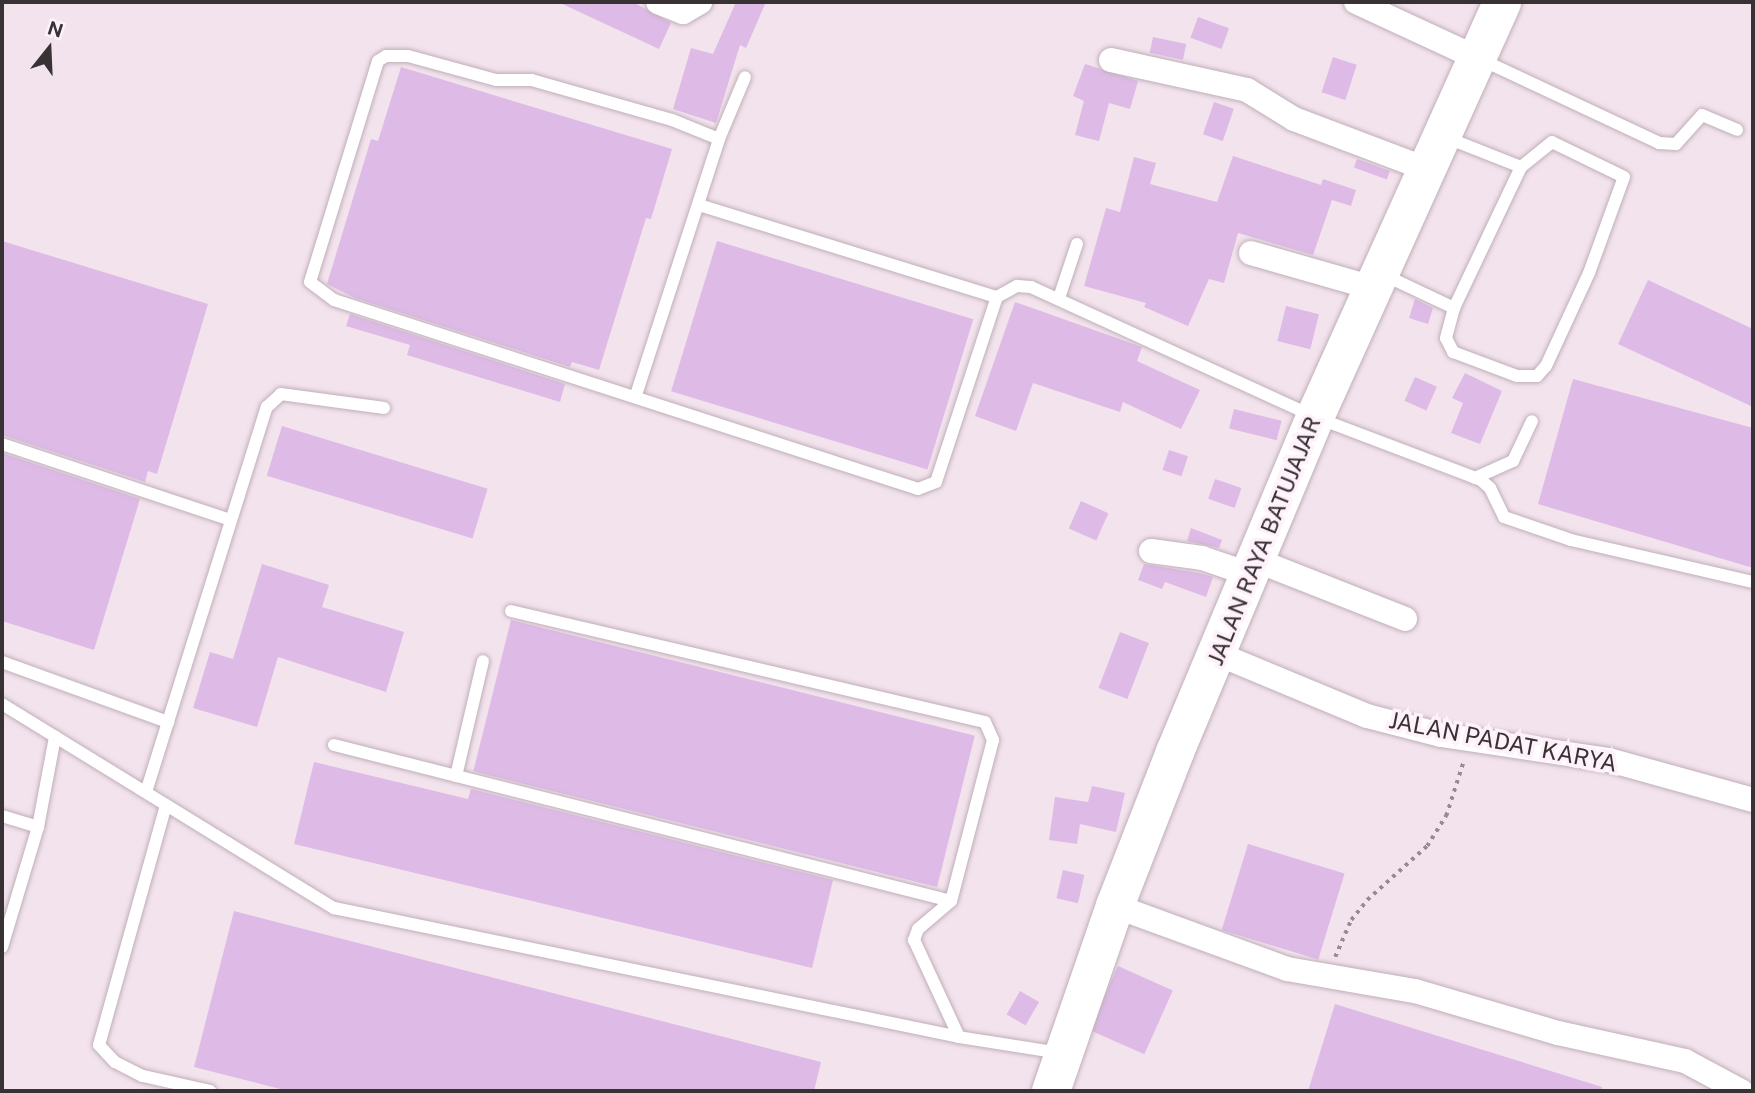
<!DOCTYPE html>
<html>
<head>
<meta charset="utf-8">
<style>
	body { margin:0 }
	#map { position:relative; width:1755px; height:1093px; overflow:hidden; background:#f3e3ed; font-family:"Public Sans",sans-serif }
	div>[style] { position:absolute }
	.building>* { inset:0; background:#debbe7; transform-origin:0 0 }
	.path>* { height:3.5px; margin-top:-1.75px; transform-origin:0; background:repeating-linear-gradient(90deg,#978c93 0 3.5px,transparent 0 8.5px) }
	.roads { filter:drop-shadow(0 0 2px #bfafb9) drop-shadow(0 0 2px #bfafb9) }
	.service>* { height:12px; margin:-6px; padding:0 6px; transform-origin:6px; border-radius:6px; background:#fff }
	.minor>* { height:24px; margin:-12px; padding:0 12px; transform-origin:12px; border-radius:12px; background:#fff }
	.trunk>* { height:38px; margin:-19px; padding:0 19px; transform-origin:19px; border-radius:19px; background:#fff }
	span { translate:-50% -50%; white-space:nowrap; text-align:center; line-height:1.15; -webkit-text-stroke:7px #fef1fa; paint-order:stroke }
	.street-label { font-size:23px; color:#383235 }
	.frame { position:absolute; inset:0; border:4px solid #383235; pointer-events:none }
	.north { position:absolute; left:14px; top:14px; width:70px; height:70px; -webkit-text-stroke:5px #fef1fa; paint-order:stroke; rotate:18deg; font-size:19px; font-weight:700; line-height:28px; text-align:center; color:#383235 }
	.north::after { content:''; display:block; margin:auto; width:24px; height:32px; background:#383235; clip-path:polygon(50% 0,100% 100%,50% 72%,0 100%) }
</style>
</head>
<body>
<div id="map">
	<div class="building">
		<div style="clip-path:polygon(558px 2px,633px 2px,671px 23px,659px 49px)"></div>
		<div style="clip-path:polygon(736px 2px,766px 2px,746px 48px,740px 45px,716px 123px,673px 109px,691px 48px,713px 54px)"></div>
		<div style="left:1198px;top:17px;width:33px;height:22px;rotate:20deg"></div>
		<div style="left:1153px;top:37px;width:34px;height:16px;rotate:12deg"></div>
		<div style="left:1333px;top:57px;width:25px;height:37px;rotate:18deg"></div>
		<div style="clip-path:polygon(1085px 64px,1138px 81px,1130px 109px,1109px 103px,1099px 141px,1075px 135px,1084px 101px,1073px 96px)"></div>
		<div style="clip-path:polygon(401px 67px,672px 149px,651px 219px,646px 218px,599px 370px,572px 362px,570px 367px,355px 298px,327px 284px,371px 139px,378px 141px)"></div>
		<div style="left:1214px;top:102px;width:21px;height:34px;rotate:19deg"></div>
		<div style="clip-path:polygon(1233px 156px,1321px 185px,1323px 179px,1356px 190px,1351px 206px,1332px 200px,1313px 255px,1238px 233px,1224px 283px,1209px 279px,1188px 326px,1144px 307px,1146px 303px,1084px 286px,1106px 208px,1120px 212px,1134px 157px,1156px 163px,1150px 184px,1217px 202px)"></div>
		<div style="left:1357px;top:159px;width:35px;height:9px;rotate:20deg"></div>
		<div style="clip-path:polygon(2px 241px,208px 304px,157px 474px,148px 471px,145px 482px,2px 435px)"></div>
		<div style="left:717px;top:241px;width:268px;height:157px;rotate:17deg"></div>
		<div style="clip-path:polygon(1648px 280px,1753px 329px,1753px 407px,1618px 344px)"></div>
		<div style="clip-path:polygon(1415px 299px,1433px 308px,1428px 324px,1409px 318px)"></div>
		<div style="clip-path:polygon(1015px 302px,1142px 347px,1137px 361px,1200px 390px,1181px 429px,1123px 402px,1120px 412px,1033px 383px,1016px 431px,975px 416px)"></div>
		<div style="left:1286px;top:306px;width:34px;height:36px;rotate:14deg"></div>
		<div style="clip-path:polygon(350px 314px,565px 384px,560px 402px,407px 355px,410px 345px,346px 326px)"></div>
		<div style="clip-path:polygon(1465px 373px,1502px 391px,1480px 444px,1451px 433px,1463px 403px,1452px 398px)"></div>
		<div style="left:1415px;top:377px;width:24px;height:26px;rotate:24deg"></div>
		<div style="clip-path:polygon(1573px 379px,1753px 428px,1753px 568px,1538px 504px)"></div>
		<div style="left:1234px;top:409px;width:49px;height:20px;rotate:14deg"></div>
		<div style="left:282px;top:426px;width:215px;height:52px;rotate:17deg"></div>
		<div style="left:1169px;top:450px;width:20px;height:21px;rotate:18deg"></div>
		<div style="clip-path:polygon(2px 453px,140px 499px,94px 650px,2px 621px)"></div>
		<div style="left:1215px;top:479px;width:28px;height:21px;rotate:19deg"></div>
		<div style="left:1081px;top:501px;width:30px;height:30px;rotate:24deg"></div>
		<div style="clip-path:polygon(1191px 528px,1222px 540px,1219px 548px,1187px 541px)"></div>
		<div style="clip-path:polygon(262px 564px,329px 585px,322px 607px,404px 632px,386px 692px,278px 657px,257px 727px,193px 708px,210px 652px,233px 659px)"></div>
		<div style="clip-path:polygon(1144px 564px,1199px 573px,1213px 577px,1206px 597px,1165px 582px,1162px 589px,1138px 580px)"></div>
		<div style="left:511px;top:620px;width:478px;height:156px;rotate:14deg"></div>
		<div style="left:1120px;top:632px;width:31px;height:60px;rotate:21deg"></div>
		<div style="clip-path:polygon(314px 762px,468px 799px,471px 789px,833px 880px,812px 968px,294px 844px)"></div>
		<div style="clip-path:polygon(1092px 786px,1125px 793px,1116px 832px,1080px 824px,1077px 844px,1049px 840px,1055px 797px,1088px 802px)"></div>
		<div style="left:1248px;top:844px;width:101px;height:90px;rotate:17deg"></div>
		<div style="left:1063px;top:870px;width:22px;height:29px;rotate:13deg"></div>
		<div style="clip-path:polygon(234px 911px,821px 1062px,814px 1091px,288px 1091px,194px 1067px)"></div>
		<div style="left:1118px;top:966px;width:60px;height:70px;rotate:24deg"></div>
		<div style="left:1020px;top:991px;width:22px;height:27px;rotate:30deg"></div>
		<div style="clip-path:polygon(1335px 1004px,1602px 1087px,1602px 1091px,1308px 1091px)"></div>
	</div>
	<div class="path">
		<div style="left:1335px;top:957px;width:40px;rotate:-66.6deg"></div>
		<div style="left:1351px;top:920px;width:26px;rotate:-51deg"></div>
		<div style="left:1367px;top:900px;width:81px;rotate:-42deg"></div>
		<div style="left:1427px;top:846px;width:36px;rotate:-58deg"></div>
		<div style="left:1446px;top:816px;width:59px;rotate:-72.2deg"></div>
	</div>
	<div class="roads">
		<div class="service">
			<div style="left:1480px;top:59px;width:198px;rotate:25.1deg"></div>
			<div style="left:1659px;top:143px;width:17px;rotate:3deg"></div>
			<div style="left:1676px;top:144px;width:39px;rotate:-48deg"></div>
			<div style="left:1702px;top:115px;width:38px;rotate:23deg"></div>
			<div style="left:719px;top:139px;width:51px;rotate:-158deg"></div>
			<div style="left:672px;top:120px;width:146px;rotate:-164.1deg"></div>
			<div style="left:532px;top:80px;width:36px;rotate:180deg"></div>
			<div style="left:496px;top:80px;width:91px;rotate:-164.7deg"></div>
			<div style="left:408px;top:56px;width:22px;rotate:180deg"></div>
			<div style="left:386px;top:56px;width:9px;rotate:148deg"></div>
			<div style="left:378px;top:61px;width:231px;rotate:107.1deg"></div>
			<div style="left:310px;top:282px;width:30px;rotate:37deg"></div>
			<div style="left:334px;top:300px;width:614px;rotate:17.93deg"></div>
			<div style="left:918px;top:489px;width:19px;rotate:-21deg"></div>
			<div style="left:936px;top:482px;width:195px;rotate:-71.8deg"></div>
			<div style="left:997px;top:297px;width:23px;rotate:-29deg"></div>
			<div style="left:1017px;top:286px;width:14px;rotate:4deg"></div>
			<div style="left:1031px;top:287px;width:312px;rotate:24.6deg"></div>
			<div style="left:1315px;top:417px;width:178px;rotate:20.8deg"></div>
			<div style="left:1481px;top:480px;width:12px;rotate:42deg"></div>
			<div style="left:1490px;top:488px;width:32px;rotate:64deg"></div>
			<div style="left:1504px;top:517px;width:71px;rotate:18.9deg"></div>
			<div style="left:1571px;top:540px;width:187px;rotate:13deg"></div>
			<div style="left:699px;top:205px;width:312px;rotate:17.2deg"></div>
			<div style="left:1382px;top:274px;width:80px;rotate:25.3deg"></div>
			<div style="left:1454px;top:308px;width:156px;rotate:-64.6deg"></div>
			<div style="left:1521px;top:167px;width:82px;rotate:-158.5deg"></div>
			<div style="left:1059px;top:298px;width:57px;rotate:-71.6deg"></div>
			<div style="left:1454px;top:308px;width:31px;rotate:105deg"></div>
			<div style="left:1446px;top:338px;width:16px;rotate:63deg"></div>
			<div style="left:1453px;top:352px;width:68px;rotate:20.6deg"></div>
			<div style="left:1517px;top:376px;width:20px"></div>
			<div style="left:1537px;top:376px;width:13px;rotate:-48deg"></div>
			<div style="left:1546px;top:366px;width:102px;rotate:-65.2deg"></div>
			<div style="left:1589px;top:273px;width:102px;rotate:-70deg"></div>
			<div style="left:1624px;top:177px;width:80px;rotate:-154.1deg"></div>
			<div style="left:1552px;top:142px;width:40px;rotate:141deg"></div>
			<div style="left:636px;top:395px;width:269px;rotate:-72deg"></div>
			<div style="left:719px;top:139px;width:67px;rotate:-67.2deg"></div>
			<div style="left:2px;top:444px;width:240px;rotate:18.4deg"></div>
			<div style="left:1475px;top:478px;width:42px;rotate:-24.1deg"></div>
			<div style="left:1513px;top:461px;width:44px;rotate:-64.6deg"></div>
			<div style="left:511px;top:611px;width:487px;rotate:13.2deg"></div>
			<div style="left:985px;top:722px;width:20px;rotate:66deg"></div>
			<div style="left:993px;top:740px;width:166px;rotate:104.6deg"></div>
			<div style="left:2px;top:662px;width:177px;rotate:19.9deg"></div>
			<div style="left:2px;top:704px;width:390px;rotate:31.6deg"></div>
			<div style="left:334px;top:908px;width:638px;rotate:11.66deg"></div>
			<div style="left:959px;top:1037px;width:102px;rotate:9deg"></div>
			<div style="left:334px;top:745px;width:636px;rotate:14.19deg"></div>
			<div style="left:951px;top:901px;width:43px;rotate:139.7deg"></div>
			<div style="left:918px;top:929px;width:12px;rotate:110deg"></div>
			<div style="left:914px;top:940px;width:107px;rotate:65.1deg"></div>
			<div style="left:456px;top:776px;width:118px;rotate:-76.8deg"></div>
			<div style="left:146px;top:792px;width:404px;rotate:-72.6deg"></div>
			<div style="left:267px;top:407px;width:19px;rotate:-43deg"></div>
			<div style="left:281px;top:394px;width:104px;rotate:7.7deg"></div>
			<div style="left:166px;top:805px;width:249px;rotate:105.6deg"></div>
			<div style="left:99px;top:1045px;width:23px;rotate:47deg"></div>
			<div style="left:115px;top:1062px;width:31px;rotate:27deg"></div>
			<div style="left:143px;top:1076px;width:69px;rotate:12.6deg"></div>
			<div style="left:2px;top:816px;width:38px;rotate:17deg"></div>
			<div style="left:2px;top:947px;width:125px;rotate:-73.3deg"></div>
			<div style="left:38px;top:827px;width:92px;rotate:-79.3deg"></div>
		</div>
		<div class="minor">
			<div style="left:658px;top:2px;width:27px;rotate:22deg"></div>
			<div style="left:683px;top:12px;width:20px;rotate:-30deg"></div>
			<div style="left:1356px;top:2px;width:133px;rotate:24.8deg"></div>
			<div style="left:1111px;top:60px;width:139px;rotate:12.4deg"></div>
			<div style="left:1247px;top:90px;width:55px;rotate:31.7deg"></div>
			<div style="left:1294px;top:119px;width:144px;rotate:20.7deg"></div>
			<div style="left:1251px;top:253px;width:127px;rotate:16deg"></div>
			<div style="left:1151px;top:551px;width:51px;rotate:7.8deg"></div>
			<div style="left:1202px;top:558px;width:53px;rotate:18.8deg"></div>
			<div style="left:1258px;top:561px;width:158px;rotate:21.5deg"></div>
			<div style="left:1218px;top:654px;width:161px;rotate:22.6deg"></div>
			<div style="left:1367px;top:716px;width:76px;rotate:14.4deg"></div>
			<div style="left:1441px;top:735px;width:170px;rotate:8.5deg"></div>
			<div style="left:1609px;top:760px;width:149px;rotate:15.5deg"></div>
			<div style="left:1115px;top:906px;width:183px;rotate:20.1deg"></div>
			<div style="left:1287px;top:969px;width:130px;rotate:9.8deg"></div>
			<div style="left:1415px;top:991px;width:149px;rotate:16.4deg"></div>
			<div style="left:1558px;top:1033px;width:130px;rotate:12.4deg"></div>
			<div style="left:1685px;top:1061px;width:64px;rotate:28.2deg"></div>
		</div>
		<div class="trunk">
			<div style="left:1051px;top:1091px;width:196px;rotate:-70.9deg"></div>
			<div style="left:1115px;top:906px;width:165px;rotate:-68.7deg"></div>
			<div style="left:1175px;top:752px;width:363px;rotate:-67.3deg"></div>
			<div style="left:1315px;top:417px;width:455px;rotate:-65.7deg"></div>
		</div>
	</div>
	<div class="street-label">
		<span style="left:1264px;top:541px;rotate:-68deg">JALAN RAYA BATUJAJAR</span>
		<span style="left:1503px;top:742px;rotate:11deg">JALAN PADAT KARYA</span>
	</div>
	<div class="frame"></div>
	<div class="north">N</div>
</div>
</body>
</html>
